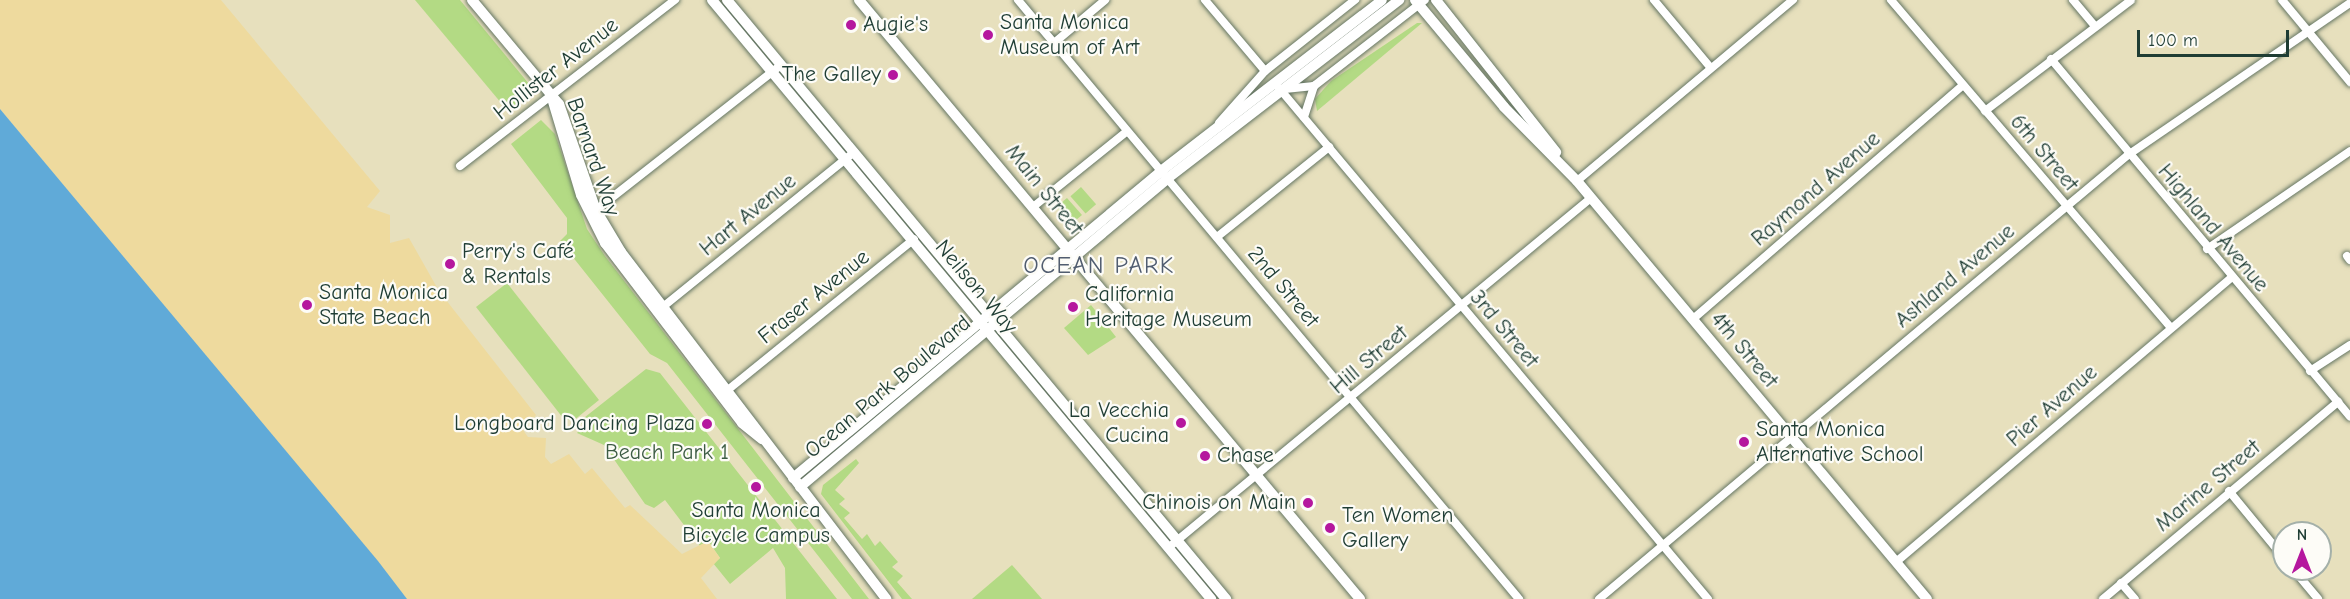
<!DOCTYPE html>
<html>
<head>
<meta charset="utf-8">
<style>
	body { margin:0 }
	#map { position:relative; width:2350px; height:599px; overflow:hidden; background:#e7e0bd; font-family:"Comic Neue",sans-serif }
	div>[style] { position:absolute }
	.green>* { inset:0; background:#b3da84; transform-origin:0 0 }
	.sand>* { inset:0; background:#eeda9e }
	.water>* { inset:0; background:#60aad8 }
	.roads { filter:drop-shadow(0 0 2px #657664) drop-shadow(0 0 2px #657664) }
	.street>* { height:8px; margin:-4px; padding:0 4px; transform-origin:4px; border-radius:4px; background:#fff }
	.secondary>* { height:10px; margin:-5px; padding:0 5px; transform-origin:5px; border-radius:5px; background:#fff }
	.dots>* { width:16px; height:16px; translate:-50% -50%; box-sizing:border-box; border:3px solid #fdfcf7; border-radius:50% }
	span { translate:-50% -50%; white-space:nowrap; text-align:center; line-height:1.15; -webkit-text-stroke:4.5px #fdfcf7; paint-order:stroke }
	.poi-label { font-size:22px; color:#1f3d34 }
	.left { translate:0 -50%; text-align:left }
	.right { translate:-100% -50%; text-align:right }
	.street-label { font-size:22px; color:#1f3d34 }
	.park-label { font-size:22px; color:#3d5c44 }
	.neighbourhood-label { font-size:24px; color:#515d70; letter-spacing:1.5px }
	.north { position:absolute; left:2272px; top:521px; width:60px; height:60px; box-sizing:border-box; background:#fdfcf7; border:2px solid #a4b0a9; border-radius:50%; rotate:0deg; font-size:16px; font-weight:700; line-height:24px; text-align:center; color:#1f3d34 }
	.north::after { content:''; display:block; margin:auto; width:21px; height:27px; background:#b5179e; clip-path:polygon(50% 0,100% 100%,50% 72%,0 100%) }
	.scale { position:absolute; left:2137px; top:30px; width:152px; height:27px; box-sizing:border-box; border:3px solid #1f3d34; border-top:0; padding-left:8px; font-size:18px; line-height:21px; white-space:nowrap; color:#1f3d34; -webkit-text-stroke:4px #fdfcf7; paint-order:stroke }
</style>
</head>
<body>
<div id="map">
	<div class="green">
		<div style="clip-path:polygon(415px 0,460px 0,534px 90px,531px 96px,507px 110px)"></div>
		<div style="clip-path:polygon(1417px 23px,1422px 23px,1317px 111px,1315px 99px,1331px 81px)"></div>
		<div style="clip-path:polygon(541px 120px,555px 134px,587px 229px,605px 256px,869px 599px,852px 599px,667px 363px,650px 354px,560px 241px,567px 234px,567px 218px,511px 144px)"></div>
		<div style="left:1081px;top:187px;width:23px;height:14px;rotate:49deg"></div>
		<div style="clip-path:polygon(1067px 198px,1082px 215px,1076px 220px,1056px 207px)"></div>
		<div style="clip-path:polygon(507px 283px,599px 400px,573px 421px,563px 418px,476px 307px)"></div>
		<div style="clip-path:polygon(1091px 305px,1116px 337px,1088px 355px,1064px 328px)"></div>
		<div style="clip-path:polygon(646px 369px,660px 373px,837px 599px,786px 599px,785px 568px,773px 548px,730px 584px,713px 563px,720px 558px,708px 541px,700px 546px,665px 500px,654px 508px,645px 504px,604px 445px,577px 433px,583px 426px,580px 421px)"></div>
		<div style="clip-path:polygon(856px 459px,859px 463px,835px 490px,845px 499px,839px 504px,850px 513px,844px 518px,862px 539px,867px 534px,875px 546px,880px 541px,885px 547px,898px 562px,892px 567px,903px 576px,897px 582px,912px 599px,902px 599px,821px 494px,823px 485px)"></div>
		<div style="clip-path:polygon(1012px 565px,1042px 599px,972px 599px)"></div>
	</div>
	<div class="sand">
		<div style="clip-path:polygon(0 0,221px 0,380px 191px,367px 207px,390px 215px,390px 243px,409px 238px,439px 291px,536px 415px,523px 430px,528px 437px,546px 438px,545px 457px,551px 464px,569px 454px,585px 474px,592px 468px,625px 508px,630px 505px,682px 554px,708px 541px,720px 558px,701px 578px,717px 599px,407px 599px,0 109px)"></div>
	</div>
	<div class="water">
		<div style="clip-path:polygon(0 109px,378px 561px,407px 599px,0 599px)"></div>
	</div>
	<div class="roads">
		<div class="street">
			<div style="left:1018px;top:0;width:781px;rotate:50.09deg"></div>
			<div style="left:1205px;top:0;width:93px;rotate:49.8deg"></div>
			<div style="left:1654px;top:0;width:87px;rotate:50.1deg"></div>
			<div style="left:1891px;top:0;width:431px;rotate:49.5deg"></div>
			<div style="left:2073px;top:0;width:33px;rotate:50deg"></div>
			<div style="left:2282px;top:0;width:107px;rotate:50.3deg"></div>
			<div style="left:1054px;top:43px;width:67px;rotate:-40.1deg"></div>
			<div style="left:2051px;top:59px;width:466px;rotate:50.1deg"></div>
			<div style="left:1279px;top:88px;width:667px;rotate:49.99deg"></div>
			<div style="left:1285px;top:89px;width:29px;rotate:-6deg"></div>
			<div style="left:1985px;top:111px;width:183px;rotate:-37.2deg"></div>
			<div style="left:1304px;top:117px;width:33px;rotate:-72deg"></div>
			<div style="left:1314px;top:86px;width:140px;rotate:-37.8deg"></div>
			<div style="left:1219px;top:123px;width:69px;rotate:-48.5deg"></div>
			<div style="left:1265px;top:71px;width:115px;rotate:-38.3deg"></div>
			<div style="left:460px;top:166px;width:272px;rotate:-37.7deg"></div>
			<div style="left:1577px;top:181px;width:282px;rotate:-40deg"></div>
			<div style="left:1033px;top:207px;width:119px;rotate:-38.9deg"></div>
			<div style="left:596px;top:210px;width:235px;rotate:-38.1deg"></div>
			<div style="left:1217px;top:237px;width:144px;rotate:-38.8deg"></div>
			<div style="left:2207px;top:249px;width:173px;rotate:-34.4deg"></div>
			<div style="left:2347px;top:256px;width:5px;rotate:53deg"></div>
			<div style="left:664px;top:306px;width:245px;rotate:-39deg"></div>
			<div style="left:1693px;top:319px;width:357px;rotate:-40.9deg"></div>
			<div style="left:2310px;top:371px;width:48px;rotate:-33deg"></div>
			<div style="left:729px;top:389px;width:238px;rotate:-39deg"></div>
			<div style="left:2229px;top:491px;width:87px;rotate:50.6deg"></div>
			<div style="left:1168px;top:548px;width:549px;rotate:-39.61deg"></div>
			<div style="left:1896px;top:562px;width:439px;rotate:-40.3deg"></div>
			<div style="left:2293px;top:569px;width:39px;rotate:50deg"></div>
			<div style="left:2121px;top:583px;width:21px;rotate:49deg"></div>
			<div style="left:1599px;top:599px;width:691px;rotate:-40.01deg"></div>
			<div style="left:2128px;top:155px;width:269px;rotate:-34.4deg"></div>
			<div style="left:2103px;top:599px;width:307px;rotate:-40deg"></div>
		</div>
		<div class="secondary">
			<div style="left:472px;top:0;width:136px;rotate:50.1deg"></div>
			<div style="left:559px;top:104px;width:112px;rotate:70.8deg"></div>
			<div style="left:596px;top:210px;width:49px;rotate:59.2deg"></div>
			<div style="left:621px;top:252px;width:437px;rotate:52.6deg"></div>
			<div style="left:712px;top:0;width:780px;rotate:50.2deg"></div>
			<div style="left:727px;top:0;width:780px;rotate:50.2deg"></div>
			<div style="left:859px;top:0;width:781px;rotate:50.09deg"></div>
			<div style="left:1415px;top:0;width:139px;rotate:50.2deg"></div>
			<div style="left:1504px;top:107px;width:104px;rotate:45.4deg"></div>
			<div style="left:1577px;top:181px;width:545px;rotate:50.06deg"></div>
			<div style="left:1436px;top:0;width:194px;rotate:51.7deg"></div>
			<div style="left:551px;top:95px;width:104px;rotate:73.3deg"></div>
			<div style="left:581px;top:195px;width:54px;rotate:63.4deg"></div>
			<div style="left:605px;top:243px;width:226px;rotate:52.7deg"></div>
			<div style="left:742px;top:423px;width:26px;rotate:39deg"></div>
			<div style="left:793px;top:478px;width:479px;rotate:-39.8deg"></div>
			<div style="left:1161px;top:171px;width:279px;rotate:-37.7deg"></div>
			<div style="left:800px;top:487px;width:481px;rotate:-40deg"></div>
			<div style="left:1168px;top:178px;width:292px;rotate:-37.6deg"></div>
		</div>
	</div>
	<div class="dots">
		<div style="left:851px;top:25px;background:#b5179e"></div>
		<div style="left:988px;top:35px;background:#b5179e"></div>
		<div style="left:893px;top:75px;background:#b5179e"></div>
		<div style="left:450px;top:264px;background:#b5179e"></div>
		<div style="left:307px;top:305px;background:#b5179e"></div>
		<div style="left:1073px;top:307px;background:#b5179e"></div>
		<div style="left:1181px;top:423px;background:#b5179e"></div>
		<div style="left:707px;top:424px;background:#b5179e"></div>
		<div style="left:1744px;top:442px;background:#b5179e"></div>
		<div style="left:1205px;top:456px;background:#b5179e"></div>
		<div style="left:756px;top:487px;background:#b5179e"></div>
		<div style="left:1308px;top:503px;background:#b5179e"></div>
		<div style="left:1330px;top:528px;background:#b5179e"></div>
	</div>
	<div class="poi-label">
		<span class="left" style="left:1000px;top:35px">Santa Monica<br>Museum of Art</span>
		<span class="left" style="left:863px;top:25px">Augie's</span>
		<span class="right" style="left:881px;top:75px">The Galley</span>
		<span class="left" style="left:462px;top:264px">Perry's Café<br>&amp; Rentals</span>
		<span class="left" style="left:319px;top:305px">Santa Monica<br>State Beach</span>
		<span class="left" style="left:1085px;top:307px">California<br>Heritage Museum</span>
		<span class="right" style="left:1169px;top:423px">La Vecchia<br>Cucina</span>
		<span class="right" style="left:695px;top:424px">Longboard Dancing Plaza</span>
		<span class="left" style="left:1756px;top:442px">Santa Monica<br>Alternative School</span>
		<span class="left" style="left:1217px;top:456px">Chase</span>
		<span class="right" style="left:1296px;top:503px">Chinois on Main</span>
		<span style="left:756px;top:523px">Santa Monica<br>Bicycle Campus</span>
		<span class="left" style="left:1342px;top:528px">Ten Women<br>Gallery</span>
	</div>
	<div class="street-label">
		<span style="left:556px;top:69px;rotate:-38deg">Hollister Avenue</span>
		<span style="left:2044px;top:153px;rotate:50deg">6th Street</span>
		<span style="left:593px;top:157px;rotate:71deg">Barnard Way</span>
		<span style="left:1816px;top:189px;rotate:-41deg">Raymond Avenue</span>
		<span style="left:1044px;top:190px;rotate:51deg">Main Street</span>
		<span style="left:748px;top:215px;rotate:-39deg">Hart Avenue</span>
		<span style="left:2213px;top:228px;rotate:50deg">Highland Avenue</span>
		<span style="left:1955px;top:276px;rotate:-40deg">Ashland Avenue</span>
		<span style="left:976px;top:287px;rotate:50deg">Neilson Way</span>
		<span style="left:1283px;top:287px;rotate:50deg">2nd Street</span>
		<span style="left:814px;top:297px;rotate:-39deg">Fraser Avenue</span>
		<span style="left:1504px;top:329px;rotate:50deg">3rd Street</span>
		<span style="left:1744px;top:350px;rotate:50deg">4th Street</span>
		<span style="left:1369px;top:360px;rotate:-40deg">Hill Street</span>
		<span style="left:888px;top:387px;rotate:-40deg">Ocean Park Boulevard</span>
		<span style="left:2052px;top:406px;rotate:-41deg">Pier Avenue</span>
		<span style="left:2208px;top:486px;rotate:-40deg">Marine Street</span>
	</div>
	<div class="park-label">
		<span style="left:667px;top:453px">Beach Park 1</span>
	</div>
	<div class="neighbourhood-label">
		<span style="left:1099px;top:266px">OCEAN PARK</span>
	</div>
	<div class="north">N</div>
	<div class="scale">100 m</div>
</div>
</body>
</html>
